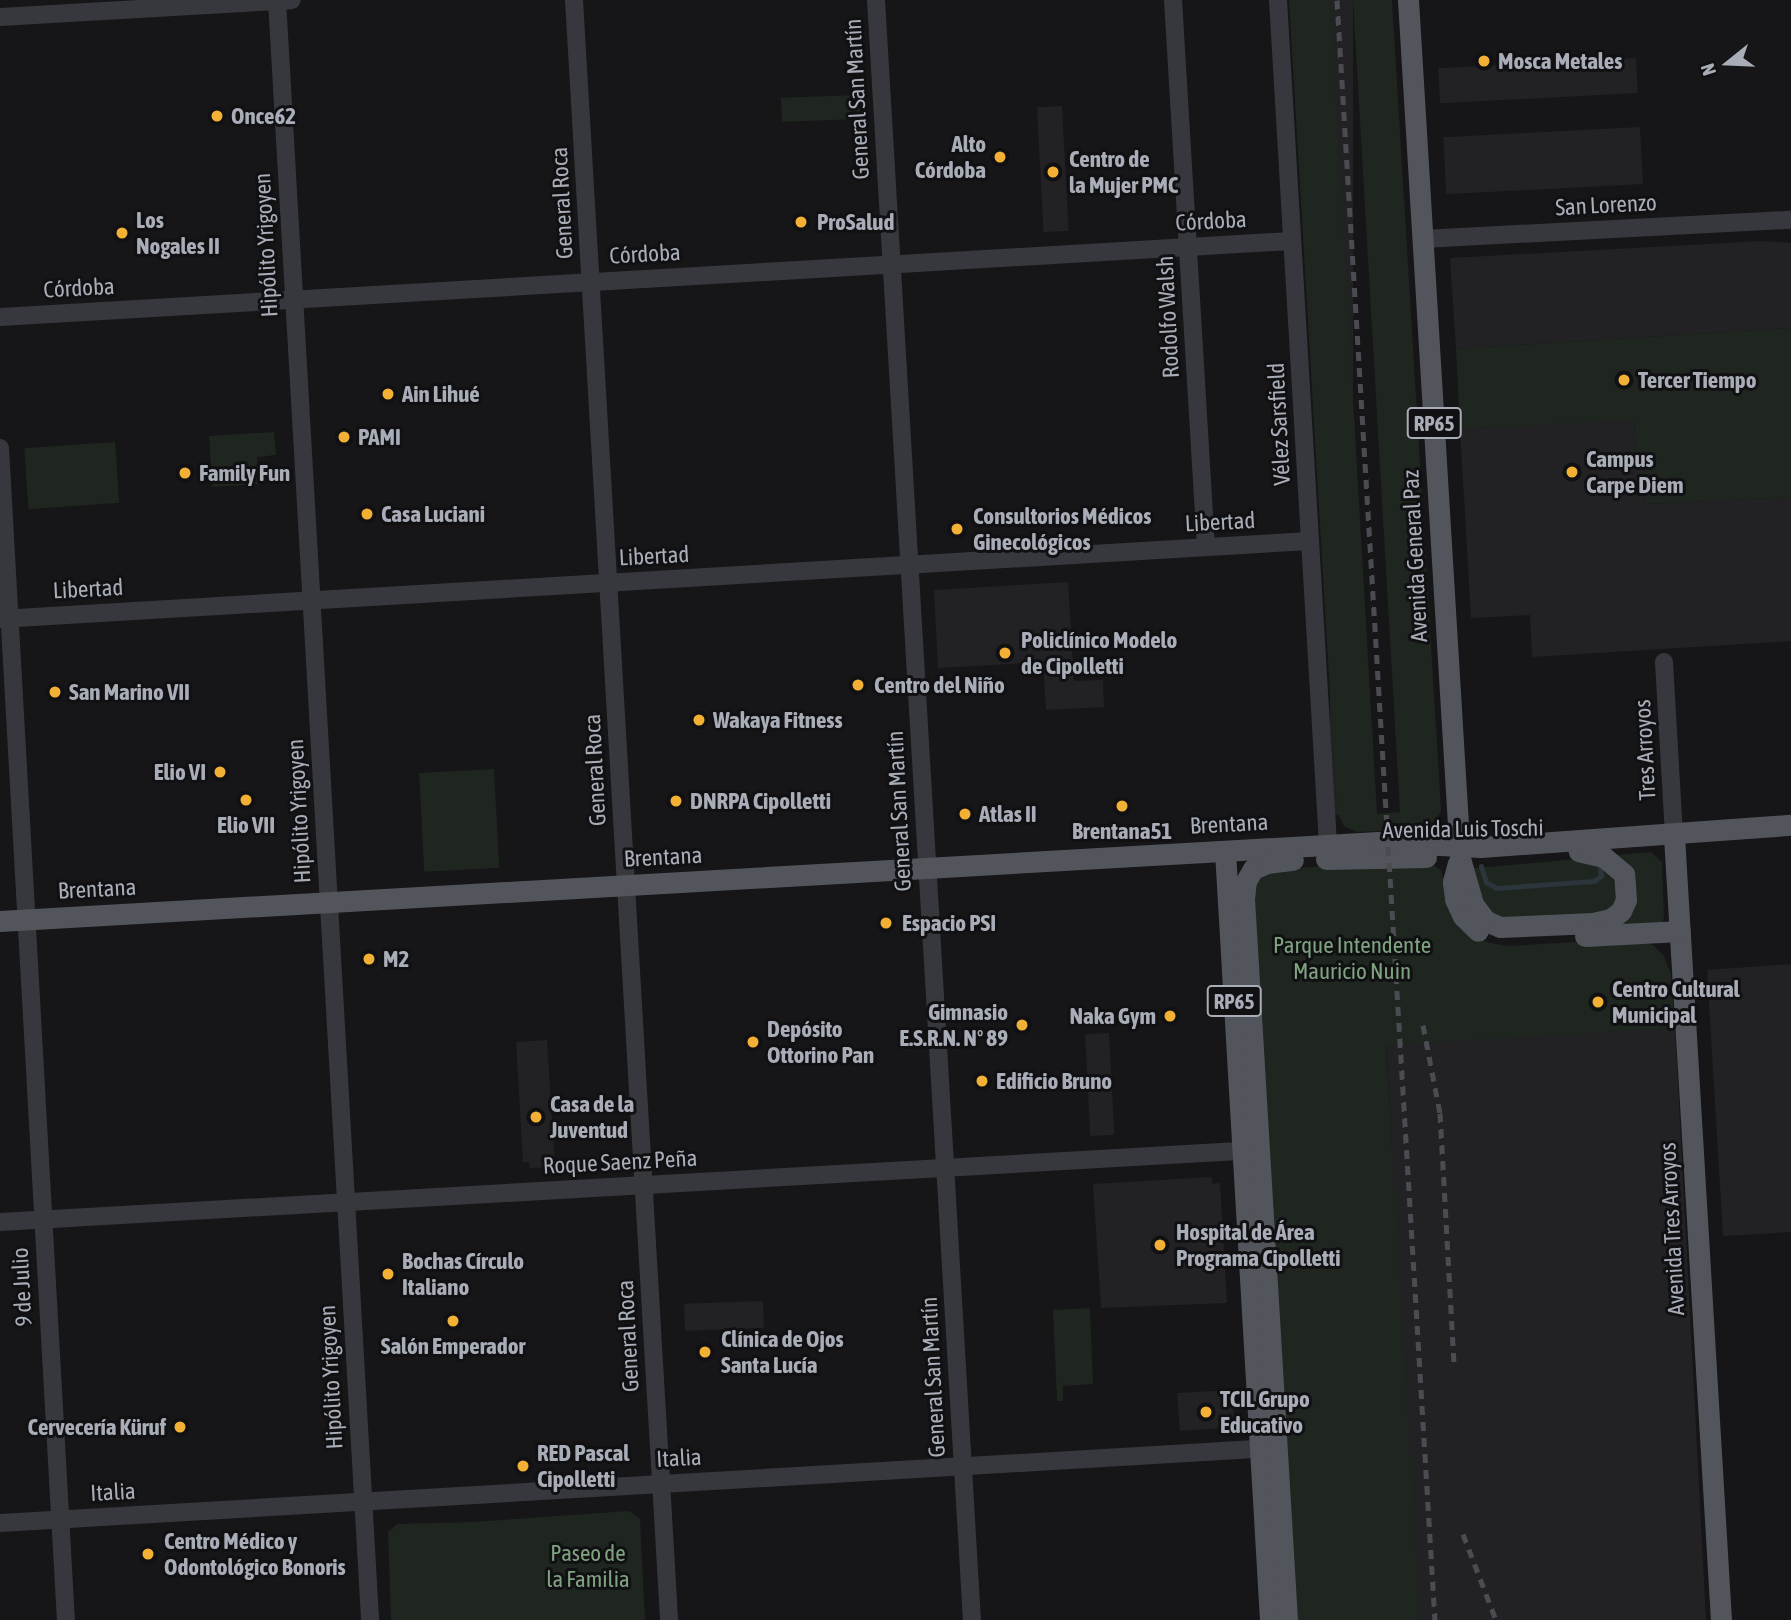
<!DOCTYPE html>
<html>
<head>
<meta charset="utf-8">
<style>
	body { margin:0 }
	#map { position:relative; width:1791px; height:1620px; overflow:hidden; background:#161618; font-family:"Asap Condensed",sans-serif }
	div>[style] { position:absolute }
	.built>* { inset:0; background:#222225; transform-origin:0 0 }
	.green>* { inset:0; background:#1e261f; transform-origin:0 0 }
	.stream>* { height:5px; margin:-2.5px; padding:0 2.5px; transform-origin:2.5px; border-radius:2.5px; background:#2c353c }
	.minor>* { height:18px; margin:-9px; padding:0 9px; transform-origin:9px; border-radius:9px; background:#37383d }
	.major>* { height:21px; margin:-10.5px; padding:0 10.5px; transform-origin:10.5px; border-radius:10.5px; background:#53555c }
	.rail>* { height:5px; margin-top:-2.5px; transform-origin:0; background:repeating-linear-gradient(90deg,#4a4c52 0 9px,transparent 0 16px) }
	.dots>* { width:19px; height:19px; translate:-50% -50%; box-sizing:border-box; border:4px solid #111113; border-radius:50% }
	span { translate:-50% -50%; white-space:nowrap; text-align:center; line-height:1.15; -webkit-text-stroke:6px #111113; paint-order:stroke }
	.shield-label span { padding:2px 5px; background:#111113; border:2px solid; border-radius:5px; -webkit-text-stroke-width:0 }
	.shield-label { font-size:21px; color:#a8adb8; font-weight:700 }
	.poi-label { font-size:23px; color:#a8adb8; font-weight:700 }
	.left { translate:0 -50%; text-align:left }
	.right { translate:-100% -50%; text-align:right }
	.street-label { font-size:23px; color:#a8adb8 }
	.park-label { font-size:23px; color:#7fa381 }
	.north { position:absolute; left:1693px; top:28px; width:70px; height:70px; -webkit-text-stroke:5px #111113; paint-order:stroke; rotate:252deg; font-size:19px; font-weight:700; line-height:28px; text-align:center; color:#a8adb8 }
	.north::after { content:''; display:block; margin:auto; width:24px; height:32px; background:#a8adb8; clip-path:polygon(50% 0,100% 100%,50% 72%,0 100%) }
</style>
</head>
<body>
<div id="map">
	<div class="built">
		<div style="left:1330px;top:0;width:23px;height:815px"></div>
		<div style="left:1636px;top:58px;width:35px;height:198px;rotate:87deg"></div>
		<div style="left:1062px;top:106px;width:125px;height:25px;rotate:87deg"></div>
		<div style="left:1640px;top:127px;width:57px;height:197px;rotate:87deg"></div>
		<div style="clip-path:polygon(1762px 241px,1791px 243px,1791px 328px,1456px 349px,1450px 258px)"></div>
		<div style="clip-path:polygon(1634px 419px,1637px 464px,1644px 464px,1646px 504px,1791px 497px,1791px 641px,1532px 657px,1530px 615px,1471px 618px,1460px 429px)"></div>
		<div style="clip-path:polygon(1068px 582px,1074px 681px,1103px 680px,1104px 707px,1046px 710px,1043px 662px,938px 668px,934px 590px)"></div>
		<div style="clip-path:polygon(1791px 964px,1791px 1232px,1723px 1236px,1707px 970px)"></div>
		<div style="left:1675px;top:1028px;width:593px;height:289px;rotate:87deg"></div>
		<div style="left:1109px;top:1033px;width:102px;height:24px;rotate:87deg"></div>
		<div style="clip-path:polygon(547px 1040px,555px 1167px,530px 1168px,529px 1162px,523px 1162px,516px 1042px)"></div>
		<div style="clip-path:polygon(1212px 1177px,1212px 1184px,1220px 1183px,1227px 1303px,1101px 1308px,1093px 1184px)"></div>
		<div style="left:763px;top:1301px;width:27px;height:79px;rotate:88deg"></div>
		<div style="clip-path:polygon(1232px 1390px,1234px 1418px,1224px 1428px,1180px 1431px,1177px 1393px)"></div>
	</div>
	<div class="green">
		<div style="clip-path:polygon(1289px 0,1330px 0,1377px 814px,1400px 812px,1353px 0,1392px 0,1441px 810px,1435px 824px,1421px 829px,1357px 832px,1344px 826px,1337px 812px)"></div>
		<div style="left:859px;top:95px;width:24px;height:78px;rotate:88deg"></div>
		<div style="clip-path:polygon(1791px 328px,1791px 497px,1646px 504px,1644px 465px,1637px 465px,1634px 420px,1460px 429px,1456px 349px)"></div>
		<div style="clip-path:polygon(274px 432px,276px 455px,257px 457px,259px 484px,212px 487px,215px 468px,211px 467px,209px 436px)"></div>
		<div style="left:115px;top:442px;width:61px;height:91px;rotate:86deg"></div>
		<div style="left:494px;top:769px;width:99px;height:75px;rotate:87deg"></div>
		<div style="clip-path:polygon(1651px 852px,1662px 862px,1664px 919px,1662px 922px,1613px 926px,1618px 923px,1618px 855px)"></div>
		<div style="clip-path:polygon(1577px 859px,1597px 862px,1615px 880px,1618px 897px,1607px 913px,1503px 920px,1485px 913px,1474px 868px)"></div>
		<div style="clip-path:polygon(1401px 863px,1434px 866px,1441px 870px,1448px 896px,1480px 939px,1490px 943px,1509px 946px,1628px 939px,1653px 945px,1664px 956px,1671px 974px,1675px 1028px,1386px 1045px,1420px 1620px,1296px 1620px,1254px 890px,1258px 877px,1268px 869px)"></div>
		<div style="clip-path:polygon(1090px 1308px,1093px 1384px,1063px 1386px,1063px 1401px,1057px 1401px,1053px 1310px)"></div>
		<div style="clip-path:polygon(629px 1511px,640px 1519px,645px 1620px,391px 1620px,388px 1532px,397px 1524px,473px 1522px)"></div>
	</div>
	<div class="stream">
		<div style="left:1481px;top:866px;width:17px;rotate:73deg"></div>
		<div style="left:1486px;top:882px;width:12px;rotate:31deg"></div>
		<div style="left:1496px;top:888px;width:98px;rotate:-4.1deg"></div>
		<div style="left:1594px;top:881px;width:9px;rotate:-36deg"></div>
		<div style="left:1601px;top:876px;width:12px;rotate:-95deg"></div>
	</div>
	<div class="minor">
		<div style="left:277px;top:0;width:1623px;rotate:86.71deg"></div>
		<div style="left:574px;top:0;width:1623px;rotate:86.64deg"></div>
		<div style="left:876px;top:0;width:1623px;rotate:86.61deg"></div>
		<div style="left:1173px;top:0;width:548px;rotate:86.55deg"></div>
		<div style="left:1278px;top:0;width:846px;rotate:86.61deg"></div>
		<div style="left:0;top:17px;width:292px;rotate:-3.3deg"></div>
		<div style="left:1423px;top:239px;width:368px;rotate:-3deg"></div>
		<div style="left:0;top:317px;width:1294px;rotate:-3.37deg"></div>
		<div style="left:0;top:448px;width:1174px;rotate:86.78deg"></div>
		<div style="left:0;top:619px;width:1312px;rotate:-3.41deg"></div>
		<div style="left:1664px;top:662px;width:174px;rotate:86.7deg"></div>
		<div style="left:0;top:1222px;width:1258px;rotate:-3.28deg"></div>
		<div style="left:0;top:1523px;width:1275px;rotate:-3.37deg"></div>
	</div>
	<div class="major">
		<div style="left:1408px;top:0;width:860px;rotate:86.53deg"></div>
		<div style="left:1460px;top:858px;width:48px;rotate:74.2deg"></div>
		<div style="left:1473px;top:904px;width:21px;rotate:53deg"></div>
		<div style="left:1486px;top:921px;width:15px;rotate:23deg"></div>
		<div style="left:1500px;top:927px;width:93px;rotate:-2.5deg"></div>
		<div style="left:1593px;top:923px;width:18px;rotate:-13deg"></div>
		<div style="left:1611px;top:919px;width:13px;rotate:-39deg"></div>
		<div style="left:1621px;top:911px;width:12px;rotate:-66deg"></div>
		<div style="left:1626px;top:900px;width:26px;rotate:-94deg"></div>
		<div style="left:1624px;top:874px;width:26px;rotate:-140deg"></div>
		<div style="left:1604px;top:857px;width:26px;rotate:-167deg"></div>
		<div style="left:1674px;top:836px;width:785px;rotate:86.57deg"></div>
		<div style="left:1225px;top:851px;width:770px;rotate:86.65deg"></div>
		<div style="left:1326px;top:859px;width:100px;rotate:-1.1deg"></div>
		<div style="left:1458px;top:863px;width:20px;rotate:105deg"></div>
		<div style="left:1453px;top:882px;width:17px;rotate:83deg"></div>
		<div style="left:1455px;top:899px;width:19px;rotate:65deg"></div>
		<div style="left:1463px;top:916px;width:21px;rotate:45deg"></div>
		<div style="left:0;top:921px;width:1380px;rotate:-3.28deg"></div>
		<div style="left:1378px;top:842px;width:103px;rotate:2.8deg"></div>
		<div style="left:1481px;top:847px;width:311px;rotate:-4.1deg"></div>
		<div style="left:1585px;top:936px;width:95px;rotate:-3deg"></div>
		<div style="left:1287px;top:1620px;width:722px;rotate:-93.41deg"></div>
		<div style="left:1244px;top:899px;width:18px;rotate:-84deg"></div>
		<div style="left:1246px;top:881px;width:14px;rotate:-60deg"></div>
		<div style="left:1253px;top:869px;width:15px;rotate:-23deg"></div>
		<div style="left:1267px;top:863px;width:26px;rotate:-7deg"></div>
	</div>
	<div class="rail">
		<div style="left:1337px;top:0;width:1623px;rotate:86.54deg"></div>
		<div style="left:1423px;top:1025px;width:90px;rotate:79.1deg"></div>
		<div style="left:1440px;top:1113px;width:250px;rotate:86.8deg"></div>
		<div style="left:1463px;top:1534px;width:92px;rotate:69deg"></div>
	</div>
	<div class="dots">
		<div style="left:1484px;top:61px;background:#f2b134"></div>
		<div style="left:217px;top:116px;background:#f2b134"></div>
		<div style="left:1000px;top:157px;background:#f2b134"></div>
		<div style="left:1053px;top:172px;background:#f2b134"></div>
		<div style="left:801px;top:222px;background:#f2b134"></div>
		<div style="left:122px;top:233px;background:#f2b134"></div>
		<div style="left:1624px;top:380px;background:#f2b134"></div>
		<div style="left:388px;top:394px;background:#f2b134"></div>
		<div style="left:344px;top:437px;background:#f2b134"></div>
		<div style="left:1572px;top:472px;background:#f2b134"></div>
		<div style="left:185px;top:473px;background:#f2b134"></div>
		<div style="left:367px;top:514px;background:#f2b134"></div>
		<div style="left:957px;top:529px;background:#f2b134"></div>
		<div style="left:1005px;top:653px;background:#f2b134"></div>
		<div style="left:858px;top:685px;background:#f2b134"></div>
		<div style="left:55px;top:692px;background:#f2b134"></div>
		<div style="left:699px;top:720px;background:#f2b134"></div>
		<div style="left:220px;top:772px;background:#f2b134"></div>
		<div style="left:246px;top:800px;background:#f2b134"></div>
		<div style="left:676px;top:801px;background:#f2b134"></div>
		<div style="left:1122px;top:806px;background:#f2b134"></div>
		<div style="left:965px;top:814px;background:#f2b134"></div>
		<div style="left:886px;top:923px;background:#f2b134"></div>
		<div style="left:369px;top:959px;background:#f2b134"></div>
		<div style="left:1598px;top:1002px;background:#f2b134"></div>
		<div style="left:1170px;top:1016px;background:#f2b134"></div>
		<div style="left:1022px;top:1025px;background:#f2b134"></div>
		<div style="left:753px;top:1042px;background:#f2b134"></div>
		<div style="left:982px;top:1081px;background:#f2b134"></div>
		<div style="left:536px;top:1117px;background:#f2b134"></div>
		<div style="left:1160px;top:1245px;background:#f2b134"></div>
		<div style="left:388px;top:1274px;background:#f2b134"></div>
		<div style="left:453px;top:1321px;background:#f2b134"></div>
		<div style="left:705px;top:1352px;background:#f2b134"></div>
		<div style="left:1206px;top:1412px;background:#f2b134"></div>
		<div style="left:180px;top:1427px;background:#f2b134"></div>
		<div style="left:523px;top:1466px;background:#f2b134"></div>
		<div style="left:148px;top:1554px;background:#f2b134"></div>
	</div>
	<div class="shield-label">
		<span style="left:1434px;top:423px">RP65</span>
		<span style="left:1234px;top:1001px">RP65</span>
	</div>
	<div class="poi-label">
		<span class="left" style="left:1498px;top:61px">Mosca Metales</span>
		<span class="left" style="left:231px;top:116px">Once62</span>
		<span class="right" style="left:986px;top:157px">Alto<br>Córdoba</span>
		<span class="left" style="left:1069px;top:172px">Centro de<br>la Mujer PMC</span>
		<span class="left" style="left:136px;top:233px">Los<br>Nogales II</span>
		<span class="left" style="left:817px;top:222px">ProSalud</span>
		<span class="left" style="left:1638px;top:380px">Tercer Tiempo</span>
		<span class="left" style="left:402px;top:394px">Ain Lihué</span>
		<span class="left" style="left:358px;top:437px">PAMI</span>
		<span class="left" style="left:1586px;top:472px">Campus<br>Carpe Diem</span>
		<span class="left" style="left:199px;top:473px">Family Fun</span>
		<span class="left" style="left:381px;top:514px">Casa Luciani</span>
		<span class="left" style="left:973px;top:529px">Consultorios Médicos<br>Ginecológicos</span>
		<span class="left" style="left:1021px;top:653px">Policlínico Modelo<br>de Cipolletti</span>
		<span class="left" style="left:874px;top:685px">Centro del Niño</span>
		<span class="left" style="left:69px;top:692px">San Marino VII</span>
		<span class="left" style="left:713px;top:720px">Wakaya Fitness</span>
		<span class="right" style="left:206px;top:772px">Elio VI</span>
		<span class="left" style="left:690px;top:801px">DNRPA Cipolletti</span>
		<span class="left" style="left:979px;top:814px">Atlas II</span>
		<span style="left:246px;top:825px">Elio VII</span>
		<span style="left:1122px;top:831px">Brentana51</span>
		<span class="left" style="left:902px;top:923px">Espacio PSI</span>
		<span class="left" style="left:383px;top:959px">M2</span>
		<span class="left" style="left:1612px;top:1002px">Centro Cultural<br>Municipal</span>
		<span class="right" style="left:1008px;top:1025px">Gimnasio<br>E.S.R.N. N° 89</span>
		<span class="right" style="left:1156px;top:1016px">Naka Gym</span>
		<span class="left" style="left:767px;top:1042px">Depósito<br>Ottorino Pan</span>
		<span class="left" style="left:996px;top:1081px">Edificio Bruno</span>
		<span class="left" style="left:550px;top:1117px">Casa de la<br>Juventud</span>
		<span class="left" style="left:1176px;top:1245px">Hospital de Área<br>Programa Cipolletti</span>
		<span class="left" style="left:402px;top:1274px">Bochas Círculo<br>Italiano</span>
		<span class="left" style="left:721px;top:1352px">Clínica de Ojos<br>Santa Lucía</span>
		<span style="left:453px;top:1346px">Salón Emperador</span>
		<span class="left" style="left:1220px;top:1412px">TCIL Grupo<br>Educativo</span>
		<span class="right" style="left:166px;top:1427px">Cervecería Küruf</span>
		<span class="left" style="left:537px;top:1466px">RED Pascal<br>Cipolletti</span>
		<span class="left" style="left:164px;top:1554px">Centro Médico y<br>Odontológico Bonoris</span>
	</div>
	<div class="street-label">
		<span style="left:857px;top:99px;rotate:-93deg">General San Martín</span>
		<span style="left:562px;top:203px;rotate:-93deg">General Roca</span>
		<span style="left:1606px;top:205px;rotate:-3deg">San Lorenzo</span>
		<span style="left:1211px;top:221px;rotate:-3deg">Córdoba</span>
		<span style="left:266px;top:245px;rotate:-93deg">Hipólito Yrigoyen</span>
		<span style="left:645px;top:254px;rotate:-3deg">Córdoba</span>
		<span style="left:79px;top:288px;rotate:-3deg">Córdoba</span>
		<span style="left:1168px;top:317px;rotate:-93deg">Rodolfo Walsh</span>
		<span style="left:1279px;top:424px;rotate:-93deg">Vélez Sarsfield</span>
		<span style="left:1220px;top:522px;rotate:-3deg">Libertad</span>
		<span style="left:654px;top:556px;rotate:-3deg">Libertad</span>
		<span style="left:1415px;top:556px;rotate:-93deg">Avenida General Paz</span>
		<span style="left:88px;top:589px;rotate:-3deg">Libertad</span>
		<span style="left:1645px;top:750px;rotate:-93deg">Tres Arroyos</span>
		<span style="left:595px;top:770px;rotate:-93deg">General Roca</span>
		<span style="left:299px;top:811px;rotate:-93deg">Hipólito Yrigoyen</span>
		<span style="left:899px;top:811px;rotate:-93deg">General San Martín</span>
		<span style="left:1229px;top:824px;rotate:-3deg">Brentana</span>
		<span style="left:1463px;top:829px;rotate:-1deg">Avenida Luis Toschi</span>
		<span style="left:663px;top:857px;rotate:-3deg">Brentana</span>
		<span style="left:97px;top:889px;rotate:-3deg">Brentana</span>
		<span style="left:620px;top:1162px;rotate:-3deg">Roque Saenz Peña</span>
		<span style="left:1672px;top:1229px;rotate:-93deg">Avenida Tres Arroyos</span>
		<span style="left:22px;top:1287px;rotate:-93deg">9 de Julio</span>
		<span style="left:628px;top:1336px;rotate:-93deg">General Roca</span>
		<span style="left:331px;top:1377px;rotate:-93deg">Hipólito Yrigoyen</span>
		<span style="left:933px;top:1377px;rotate:-93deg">General San Martín</span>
		<span style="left:679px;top:1458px;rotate:-3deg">Italia</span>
		<span style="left:113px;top:1492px;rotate:-3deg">Italia</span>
	</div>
	<div class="park-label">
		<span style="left:1352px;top:958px">Parque Intendente<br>Mauricio Nuin</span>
		<span style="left:588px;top:1566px">Paseo de<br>la Familia</span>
	</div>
	<div class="north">N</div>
</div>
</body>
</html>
